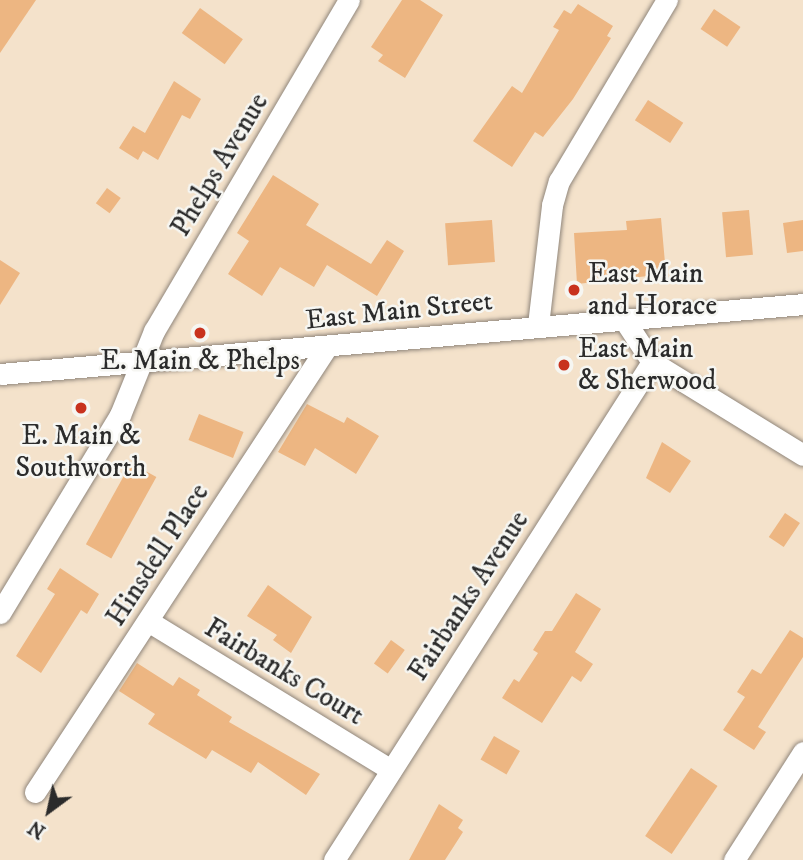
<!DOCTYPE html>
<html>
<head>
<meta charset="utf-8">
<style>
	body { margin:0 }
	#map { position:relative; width:803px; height:860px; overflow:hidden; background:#f4e2cb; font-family:"IM FELL DW Pica",serif }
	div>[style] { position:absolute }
	.building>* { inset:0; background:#edb682; transform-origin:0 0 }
	.roads { filter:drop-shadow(0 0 2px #90867b) drop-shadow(0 0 2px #90867b) }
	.minor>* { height:21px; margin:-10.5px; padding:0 10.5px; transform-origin:10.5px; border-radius:10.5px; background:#fff }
	.dots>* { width:19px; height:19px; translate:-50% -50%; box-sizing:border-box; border:4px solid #f6f6f2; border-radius:50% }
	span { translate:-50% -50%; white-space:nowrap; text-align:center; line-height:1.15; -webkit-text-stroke:5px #f6f6f2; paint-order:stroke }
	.street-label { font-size:28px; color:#2b2b2b }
	.poi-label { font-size:28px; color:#2b2b2b }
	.left { translate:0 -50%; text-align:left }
	.north { position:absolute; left:14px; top:776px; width:70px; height:70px; -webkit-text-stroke:5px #f6f6f2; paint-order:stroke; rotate:213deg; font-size:19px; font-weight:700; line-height:28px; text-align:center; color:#2b2b2b }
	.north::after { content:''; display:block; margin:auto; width:24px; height:32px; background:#2b2b2b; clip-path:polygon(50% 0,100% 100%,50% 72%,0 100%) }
</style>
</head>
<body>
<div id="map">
	<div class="building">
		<div style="clip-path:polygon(0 0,36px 0,0 53px)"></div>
		<div style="clip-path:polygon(402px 0,420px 0,443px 15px,405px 78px,378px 61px,383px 55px,371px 47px)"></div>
		<div style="clip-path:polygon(578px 4px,613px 26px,607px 36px,611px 38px,573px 99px,543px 137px,535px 132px,512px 167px,473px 141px,512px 86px,522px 93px,559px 30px,553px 27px,564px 10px,571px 14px)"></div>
		<div style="left:200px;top:8px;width:53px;height:31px;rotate:36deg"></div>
		<div style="left:714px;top:9px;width:32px;height:24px;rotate:34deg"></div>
		<div style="clip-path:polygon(174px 81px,201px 99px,190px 119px,182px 115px,158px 160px,143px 151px,138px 160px,119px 148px,133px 126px,145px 133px)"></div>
		<div style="left:648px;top:100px;width:42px;height:24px;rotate:33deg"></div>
		<div style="clip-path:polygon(273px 175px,319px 204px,306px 225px,371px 264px,387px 240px,404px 251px,377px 296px,327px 265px,314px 287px,280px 267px,262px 296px,228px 274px,249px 241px,237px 233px)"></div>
		<div style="left:107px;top:188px;width:17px;height:19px;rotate:36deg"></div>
		<div style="left:749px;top:210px;width:45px;height:27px;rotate:85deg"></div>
		<div style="clip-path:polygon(661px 218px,666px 274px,577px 284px,574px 233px,627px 230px,626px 221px)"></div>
		<div style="left:492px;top:220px;width:42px;height:47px;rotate:86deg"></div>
		<div style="clip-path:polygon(803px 220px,803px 251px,787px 253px,783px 223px)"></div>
		<div style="clip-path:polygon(0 260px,20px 273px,0 305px)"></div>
		<div style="clip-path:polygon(307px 404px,344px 423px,347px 417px,379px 436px,356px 474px,315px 448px,305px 466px,278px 452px)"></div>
		<div style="left:199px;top:414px;width:48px;height:28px;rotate:22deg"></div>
		<div style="clip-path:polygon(662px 442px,691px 461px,670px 493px,646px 478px)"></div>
		<div style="left:131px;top:463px;width:29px;height:93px;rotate:29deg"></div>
		<div style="left:785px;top:513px;width:18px;height:29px;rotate:34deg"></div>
		<div style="clip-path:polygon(60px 568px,99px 594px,87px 614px,81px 610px,41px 673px,16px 656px,55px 594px,47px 589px)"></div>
		<div style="clip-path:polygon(268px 585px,312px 617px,291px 653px,273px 640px,277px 635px,247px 616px)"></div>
		<div style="clip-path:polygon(576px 593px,601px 609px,575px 652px,593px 664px,581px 682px,572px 676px,542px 723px,502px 698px,514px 679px,519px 682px,538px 653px,533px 650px,545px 631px,552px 631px)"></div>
		<div style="clip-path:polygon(790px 630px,803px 638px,803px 657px,758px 727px,766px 732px,754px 750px,723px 730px,745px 697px,737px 692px,752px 669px,761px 674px)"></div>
		<div style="left:391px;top:640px;width:17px;height:29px;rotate:36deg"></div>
		<div style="clip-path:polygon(137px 663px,173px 686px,179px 677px,200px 690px,197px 695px,232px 717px,229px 722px,320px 774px,306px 795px,258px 762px,251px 773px,212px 750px,206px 759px,148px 724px,155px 714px,119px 691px)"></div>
		<div style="left:494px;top:736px;width:30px;height:27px;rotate:30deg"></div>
		<div style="left:691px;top:768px;width:32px;height:82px;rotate:34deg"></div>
		<div style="clip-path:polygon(439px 804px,463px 820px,458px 828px,463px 832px,445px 860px,409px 860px)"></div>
	</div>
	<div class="roads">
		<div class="minor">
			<div style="left:623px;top:318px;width:53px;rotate:56.6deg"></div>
			<div style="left:652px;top:362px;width:177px;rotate:31.6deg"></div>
			<div style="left:538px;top:325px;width:121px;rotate:-83.3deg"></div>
			<div style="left:552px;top:205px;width:25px;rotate:-74deg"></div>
			<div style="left:559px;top:181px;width:211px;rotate:-59.2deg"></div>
			<div style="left:0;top:374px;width:806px;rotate:-4.98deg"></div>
			<div style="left:0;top:613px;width:232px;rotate:-58.8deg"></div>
			<div style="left:120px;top:415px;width:91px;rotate:-68deg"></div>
			<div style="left:154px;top:331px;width:384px;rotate:-59.5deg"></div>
			<div style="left:148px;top:621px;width:285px;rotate:31.5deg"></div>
			<div style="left:35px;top:792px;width:531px;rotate:-56.76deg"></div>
			<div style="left:334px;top:860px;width:591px;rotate:-57.44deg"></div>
			<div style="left:734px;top:860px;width:128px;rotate:-57.4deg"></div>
		</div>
	</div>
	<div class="dots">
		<div style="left:574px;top:290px;background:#c8321e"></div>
		<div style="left:200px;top:333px;background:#c8321e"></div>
		<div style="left:564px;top:365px;background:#c8321e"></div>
		<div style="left:81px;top:408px;background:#c8321e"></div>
	</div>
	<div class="street-label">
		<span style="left:220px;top:165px;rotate:-59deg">Phelps Avenue</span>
		<span style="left:399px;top:311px;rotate:-6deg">East Main Street</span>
		<span style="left:158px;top:555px;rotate:-57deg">Hinsdell Place</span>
		<span style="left:469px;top:596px;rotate:-57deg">Fairbanks Avenue</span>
		<span style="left:284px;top:672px;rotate:31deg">Fairbanks Court</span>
	</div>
	<div class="poi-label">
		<span class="left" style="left:588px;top:290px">East Main<br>and Horace</span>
		<span class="left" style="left:578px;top:365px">East Main<br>&amp; Sherwood</span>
		<span style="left:200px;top:361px">E. Main &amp; Phelps</span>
		<span style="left:81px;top:452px">E. Main &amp;<br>Southworth</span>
	</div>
	<div class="north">N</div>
</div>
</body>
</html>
